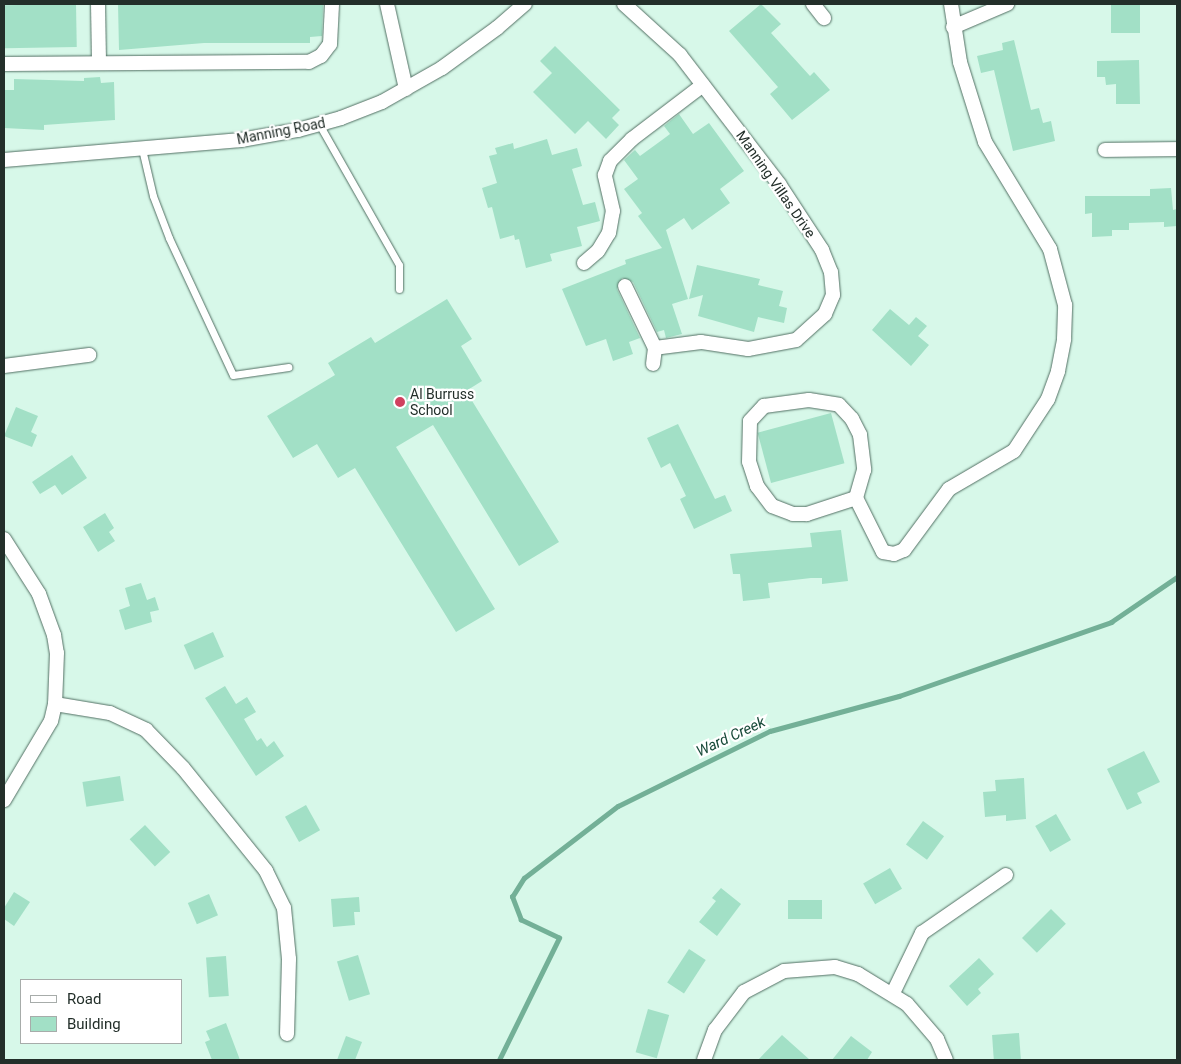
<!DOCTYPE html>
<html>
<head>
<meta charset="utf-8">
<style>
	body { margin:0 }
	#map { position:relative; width:1181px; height:1064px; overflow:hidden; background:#d7f8e9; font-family:Roboto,sans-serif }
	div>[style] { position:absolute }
	.stream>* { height:4.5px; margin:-2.25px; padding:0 2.25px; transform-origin:2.25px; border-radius:2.25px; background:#73b097 }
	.building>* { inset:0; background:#a2e0c6; transform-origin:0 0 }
	.roads { filter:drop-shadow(0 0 1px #526f63) drop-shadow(0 0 1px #526f63) }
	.service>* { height:7px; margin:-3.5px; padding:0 3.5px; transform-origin:3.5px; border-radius:3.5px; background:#fff }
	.minor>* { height:14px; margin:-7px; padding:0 7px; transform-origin:7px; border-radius:7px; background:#fff }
	.dots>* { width:14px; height:14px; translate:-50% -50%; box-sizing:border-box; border:2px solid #fff; border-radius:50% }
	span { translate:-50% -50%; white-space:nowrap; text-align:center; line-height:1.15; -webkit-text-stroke:4.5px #fff; paint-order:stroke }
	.street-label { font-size:14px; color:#232f2a }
	.poi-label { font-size:14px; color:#232f2a }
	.left { translate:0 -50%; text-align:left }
	.water-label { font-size:15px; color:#174938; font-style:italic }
	.frame { position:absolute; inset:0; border:5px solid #232f2a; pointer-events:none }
	.legend { position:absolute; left:20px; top:979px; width:162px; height:65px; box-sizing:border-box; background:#fff; border:1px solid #a7acaa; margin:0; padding:6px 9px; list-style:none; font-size:15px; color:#232f2a }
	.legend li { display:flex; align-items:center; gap:10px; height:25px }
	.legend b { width:25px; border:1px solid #a7acaa }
</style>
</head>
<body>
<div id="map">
	<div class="stream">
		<div style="left:499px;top:1060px;width:136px;rotate:-63.8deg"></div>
		<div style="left:559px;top:938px;width:42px;rotate:-154.7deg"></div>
		<div style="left:521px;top:920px;width:25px;rotate:-111deg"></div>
		<div style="left:512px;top:897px;width:22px;rotate:-58deg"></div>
		<div style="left:524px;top:878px;width:118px;rotate:-37.5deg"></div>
		<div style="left:618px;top:806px;width:169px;rotate:-26.3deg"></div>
		<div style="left:770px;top:731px;width:134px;rotate:-15.2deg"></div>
		<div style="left:899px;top:696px;width:225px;rotate:-19.2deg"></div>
		<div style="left:1111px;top:622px;width:80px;rotate:-34.3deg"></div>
	</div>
	<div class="building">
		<div style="left:76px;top:4px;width:43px;height:72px;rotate:89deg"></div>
		<div style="clip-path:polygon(118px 4px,323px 4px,322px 36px,310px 37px,310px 43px,204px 43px,119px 50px)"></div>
		<div style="clip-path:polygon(761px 4px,781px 24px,771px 33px,810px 76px,814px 72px,830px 90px,792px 120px,770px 94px,778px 87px,729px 31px)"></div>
		<div style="left:1111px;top:4px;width:29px;height:29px"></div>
		<div style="clip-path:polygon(1014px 40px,1031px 110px,1039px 108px,1043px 123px,1051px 121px,1055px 141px,1013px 151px,994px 70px,981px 73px,977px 56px,1003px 50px,1002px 43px)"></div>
		<div style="clip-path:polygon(555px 46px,620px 110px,612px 118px,619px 125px,606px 139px,588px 121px,575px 134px,533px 92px,552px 73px,540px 61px)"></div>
		<div style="clip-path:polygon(1139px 60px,1140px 104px,1116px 104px,1116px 84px,1106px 85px,1105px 77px,1097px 77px,1097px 61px)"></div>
		<div style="clip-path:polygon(100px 77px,101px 83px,114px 82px,115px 120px,44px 125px,44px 130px,4px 128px,4px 90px,14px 90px,14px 79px,84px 81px,84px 78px)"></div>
		<div style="clip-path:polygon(679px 114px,693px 134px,709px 123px,744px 171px,720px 189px,730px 203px,692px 230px,684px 218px,666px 230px,688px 299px,672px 304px,682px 334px,666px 338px,664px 330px,657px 332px,633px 282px,622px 278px,617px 289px,640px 338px,629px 342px,633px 354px,613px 361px,606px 339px,586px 346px,562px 289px,626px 264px,625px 260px,662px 248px,638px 216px,642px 213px,624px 189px,638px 179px,624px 160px,635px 150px,640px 156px,662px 140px,670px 134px,664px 126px)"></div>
		<div style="clip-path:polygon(547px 139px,552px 155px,577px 148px,582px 166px,572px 169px,583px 205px,595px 202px,600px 221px,577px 227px,582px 246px,550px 254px,552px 261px,526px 268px,519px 239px,515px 240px,514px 235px,500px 239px,492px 207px,488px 208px,482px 188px,497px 183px,489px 156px,497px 154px,495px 148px,513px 143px,514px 149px)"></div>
		<div style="clip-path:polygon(1171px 188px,1173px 210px,1177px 209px,1177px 226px,1164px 227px,1164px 222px,1129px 223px,1129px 230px,1112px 230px,1112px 236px,1092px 237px,1092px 213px,1085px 214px,1085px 196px,1150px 196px,1150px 189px)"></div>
		<div style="clip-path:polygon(697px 265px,760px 279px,758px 285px,783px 291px,779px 306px,787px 308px,784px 323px,758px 317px,754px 332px,698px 316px,703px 295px,689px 299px)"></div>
		<div style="clip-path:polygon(447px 299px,472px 339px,461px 346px,482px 381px,466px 391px,559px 542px,519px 566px,433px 425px,396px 447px,495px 609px,456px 632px,355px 468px,338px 478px,317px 444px,293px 458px,267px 416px,335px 375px,328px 363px,371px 337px,375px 343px)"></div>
		<div style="clip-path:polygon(890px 309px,909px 325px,916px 317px,927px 326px,918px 336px,929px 345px,911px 366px,872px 330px)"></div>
		<div style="clip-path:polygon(16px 407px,38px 416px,31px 432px,37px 435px,32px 447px,4px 436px)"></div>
		<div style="left:831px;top:413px;width:52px;height:76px;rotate:75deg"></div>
		<div style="clip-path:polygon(678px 424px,715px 499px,725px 495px,732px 511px,694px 529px,680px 499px,686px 496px,670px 463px,661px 468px,647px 438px)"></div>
		<div style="clip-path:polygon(72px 455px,87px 478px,62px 495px,55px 485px,40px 494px,32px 482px)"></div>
		<div style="clip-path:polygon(105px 513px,114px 528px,109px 532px,115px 541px,98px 552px,83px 527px)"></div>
		<div style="clip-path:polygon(841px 530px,848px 581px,822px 584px,822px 578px,811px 578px,768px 583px,770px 598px,743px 601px,740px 574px,733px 574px,730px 554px,812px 547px,810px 533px)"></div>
		<div style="clip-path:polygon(141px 583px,147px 600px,155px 597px,159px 610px,150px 612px,152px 622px,125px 630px,119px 610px,130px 606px,125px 588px)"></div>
		<div style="left:213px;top:632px;width:27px;height:32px;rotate:66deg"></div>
		<div style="clip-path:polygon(225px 686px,236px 704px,247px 697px,256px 712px,244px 719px,257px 741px,261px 738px,267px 747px,274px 741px,284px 756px,256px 776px,205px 698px)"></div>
		<div style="clip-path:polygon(1144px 751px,1160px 782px,1137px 793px,1142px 803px,1127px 810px,1107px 769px)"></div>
		<div style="left:120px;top:776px;width:25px;height:38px;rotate:81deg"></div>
		<div style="clip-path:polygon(1024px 778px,1026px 819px,1006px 821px,1006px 815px,985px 817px,983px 792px,996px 791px,995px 780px)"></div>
		<div style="left:306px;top:805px;width:29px;height:24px;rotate:61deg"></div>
		<div style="left:1056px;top:814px;width:30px;height:24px;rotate:60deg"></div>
		<div style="left:923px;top:821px;width:26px;height:29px;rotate:36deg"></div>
		<div style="left:145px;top:825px;width:37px;height:21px;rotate:47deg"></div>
		<div style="left:890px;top:868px;width:24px;height:31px;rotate:60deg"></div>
		<div style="clip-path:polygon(721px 888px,741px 904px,717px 936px,699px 922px,716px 901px,712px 898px)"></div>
		<div style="clip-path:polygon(14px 892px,30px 902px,14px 926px,4px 919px,4px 908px)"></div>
		<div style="left:209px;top:894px;width:23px;height:23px;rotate:67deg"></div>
		<div style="clip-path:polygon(359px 897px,360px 912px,354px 912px,355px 925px,333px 927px,331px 899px)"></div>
		<div style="left:822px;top:900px;width:19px;height:34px;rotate:90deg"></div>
		<div style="left:1051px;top:909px;width:21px;height:41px;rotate:45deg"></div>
		<div style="left:689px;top:949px;width:20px;height:40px;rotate:33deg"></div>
		<div style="left:358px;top:955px;width:41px;height:22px;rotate:73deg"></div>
		<div style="left:226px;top:956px;width:40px;height:20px;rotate:86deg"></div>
		<div style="clip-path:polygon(979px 958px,994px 974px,978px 989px,981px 993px,967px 1006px,949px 986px)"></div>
		<div style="left:648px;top:1009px;width:22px;height:45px;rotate:16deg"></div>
		<div style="clip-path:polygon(226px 1023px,240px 1060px,212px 1060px,205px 1042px,210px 1040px,206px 1031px)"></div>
		<div style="left:1019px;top:1033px;width:27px;height:27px;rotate:86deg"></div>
		<div style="clip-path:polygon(782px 1035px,810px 1060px,758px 1060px)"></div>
		<div style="clip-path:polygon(346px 1036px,362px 1042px,355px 1060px,337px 1060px)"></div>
		<div style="clip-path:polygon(851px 1036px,872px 1052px,867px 1060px,832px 1060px)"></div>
	</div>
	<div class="roads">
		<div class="service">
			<div style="left:319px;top:124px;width:162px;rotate:60.4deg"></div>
			<div style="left:399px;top:265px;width:24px;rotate:90deg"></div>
			<div style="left:142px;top:149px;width:48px;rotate:76.8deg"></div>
			<div style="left:153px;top:196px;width:45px;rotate:69.1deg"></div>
			<div style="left:169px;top:238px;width:151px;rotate:65deg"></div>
			<div style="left:233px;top:375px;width:56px;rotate:-8.3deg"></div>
		</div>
		<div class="minor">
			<div style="left:98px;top:4px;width:59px;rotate:89deg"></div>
			<div style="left:387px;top:4px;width:87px;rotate:77.4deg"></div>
			<div style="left:624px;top:4px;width:76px;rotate:42.3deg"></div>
			<div style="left:680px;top:55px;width:163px;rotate:52.5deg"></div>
			<div style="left:779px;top:184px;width:79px;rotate:56.9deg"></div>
			<div style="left:822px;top:250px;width:24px;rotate:68deg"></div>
			<div style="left:831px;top:272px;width:23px;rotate:85deg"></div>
			<div style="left:833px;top:295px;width:21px;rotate:113deg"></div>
			<div style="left:825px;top:314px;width:39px;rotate:138deg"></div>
			<div style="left:796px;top:340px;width:49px;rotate:169.4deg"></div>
			<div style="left:748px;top:349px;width:48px;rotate:-171.5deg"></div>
			<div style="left:701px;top:342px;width:46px;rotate:172.6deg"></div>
			<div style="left:655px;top:348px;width:16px;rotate:97deg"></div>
			<div style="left:813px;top:4px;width:18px;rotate:52deg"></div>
			<div style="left:953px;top:27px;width:59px;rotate:-23.1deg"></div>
			<div style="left:4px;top:64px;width:305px;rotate:-0.4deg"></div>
			<div style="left:309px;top:62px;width:13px;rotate:-27deg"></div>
			<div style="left:321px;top:56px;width:15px;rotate:-53deg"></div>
			<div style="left:330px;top:44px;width:40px;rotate:-87.1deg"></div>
			<div style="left:1105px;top:150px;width:72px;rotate:-0.8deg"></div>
			<div style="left:4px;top:160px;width:238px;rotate:-4.8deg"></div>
			<div style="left:241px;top:140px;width:58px;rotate:-10deg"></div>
			<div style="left:298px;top:130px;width:45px;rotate:-15.6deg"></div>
			<div style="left:341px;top:118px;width:44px;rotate:-21.3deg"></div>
			<div style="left:382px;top:102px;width:69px;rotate:-29.5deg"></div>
			<div style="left:442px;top:68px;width:68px;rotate:-36deg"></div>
			<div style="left:497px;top:28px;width:37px;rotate:-41deg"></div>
			<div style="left:584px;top:263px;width:18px;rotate:-41deg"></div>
			<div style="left:598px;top:251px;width:21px;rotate:-59deg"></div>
			<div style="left:609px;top:233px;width:22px;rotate:-80deg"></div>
			<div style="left:613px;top:211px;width:37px;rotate:-103deg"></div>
			<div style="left:605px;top:175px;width:15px;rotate:-70deg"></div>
			<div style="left:610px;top:161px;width:31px;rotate:-45deg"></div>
			<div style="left:632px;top:139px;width:89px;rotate:-37.3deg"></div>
			<div style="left:625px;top:286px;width:69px;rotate:64.2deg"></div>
			<div style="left:4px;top:366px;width:86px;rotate:-7.4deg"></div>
			<div style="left:809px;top:400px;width:30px;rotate:9deg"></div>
			<div style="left:839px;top:405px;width:19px;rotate:47deg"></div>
			<div style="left:852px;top:419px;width:18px;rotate:63deg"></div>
			<div style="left:860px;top:435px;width:35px;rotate:83deg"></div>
			<div style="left:864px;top:470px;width:29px;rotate:106deg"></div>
			<div style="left:856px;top:498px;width:52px;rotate:161.9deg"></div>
			<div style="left:807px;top:514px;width:14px;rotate:180deg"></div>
			<div style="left:793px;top:514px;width:22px;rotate:-159deg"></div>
			<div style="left:772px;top:506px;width:25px;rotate:-127deg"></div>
			<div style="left:757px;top:486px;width:25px;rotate:-108deg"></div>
			<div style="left:749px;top:462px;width:41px;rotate:-88.6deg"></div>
			<div style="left:750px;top:421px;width:21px;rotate:-47deg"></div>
			<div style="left:764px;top:406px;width:45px;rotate:-7.6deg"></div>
			<div style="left:856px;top:498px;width:60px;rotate:63.4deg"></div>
			<div style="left:883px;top:552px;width:11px;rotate:10deg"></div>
			<div style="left:894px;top:554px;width:11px;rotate:-22deg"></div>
			<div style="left:904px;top:550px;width:76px;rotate:-53.6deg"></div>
			<div style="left:949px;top:489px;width:75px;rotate:-30.3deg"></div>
			<div style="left:1014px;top:451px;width:62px;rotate:-56.8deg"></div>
			<div style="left:1048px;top:399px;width:30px;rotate:-70deg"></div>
			<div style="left:1058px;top:371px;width:33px;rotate:-79deg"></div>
			<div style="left:1064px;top:339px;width:34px;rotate:-88deg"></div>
			<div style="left:1065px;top:305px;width:58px;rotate:-105deg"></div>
			<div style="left:1050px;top:249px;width:125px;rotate:-121.3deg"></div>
			<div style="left:985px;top:142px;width:84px;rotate:-107.4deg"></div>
			<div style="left:960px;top:62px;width:59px;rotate:-98.8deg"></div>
			<div style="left:4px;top:539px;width:65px;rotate:57.5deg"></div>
			<div style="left:39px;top:594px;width:44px;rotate:69.9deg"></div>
			<div style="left:54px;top:635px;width:18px;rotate:81deg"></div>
			<div style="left:57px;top:653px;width:51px;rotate:92.2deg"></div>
			<div style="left:55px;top:704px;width:17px;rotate:103deg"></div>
			<div style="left:51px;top:721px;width:92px;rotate:120.7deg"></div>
			<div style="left:55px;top:704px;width:56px;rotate:9.3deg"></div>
			<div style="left:110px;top:713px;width:40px;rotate:25deg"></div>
			<div style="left:146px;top:730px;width:53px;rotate:45.8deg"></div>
			<div style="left:183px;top:768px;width:132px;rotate:51.1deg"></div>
			<div style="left:266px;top:871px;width:41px;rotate:64.1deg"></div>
			<div style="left:284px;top:908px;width:51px;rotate:84.4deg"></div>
			<div style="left:289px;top:959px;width:75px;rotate:91.5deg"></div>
			<div style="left:893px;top:993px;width:67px;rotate:-64.2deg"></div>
			<div style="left:922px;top:933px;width:102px;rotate:-34.6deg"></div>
			<div style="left:704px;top:1060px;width:32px;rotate:-70deg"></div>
			<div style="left:715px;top:1030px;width:48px;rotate:-52.7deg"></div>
			<div style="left:744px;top:992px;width:45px;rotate:-27.7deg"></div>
			<div style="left:784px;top:971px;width:51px;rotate:-4.5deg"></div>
			<div style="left:835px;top:967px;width:24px;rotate:17deg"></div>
			<div style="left:858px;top:974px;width:57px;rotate:31.5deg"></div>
			<div style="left:907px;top:1004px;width:46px;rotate:49.4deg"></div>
			<div style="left:937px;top:1039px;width:23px;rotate:67deg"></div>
		</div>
	</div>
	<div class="dots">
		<div style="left:400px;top:402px;background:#d0405e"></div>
	</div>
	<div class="street-label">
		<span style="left:281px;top:131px;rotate:-11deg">Manning Road</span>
		<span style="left:776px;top:184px;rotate:55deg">Manning Villas Drive</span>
	</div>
	<div class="poi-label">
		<span class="left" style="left:410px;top:402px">Al Burruss<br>School</span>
	</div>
	<div class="water-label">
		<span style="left:731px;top:737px;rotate:-25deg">Ward Creek</span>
	</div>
	<div class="frame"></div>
	<ul class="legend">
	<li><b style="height:6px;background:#fff"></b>Road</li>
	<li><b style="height:14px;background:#a2e0c6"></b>Building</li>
	</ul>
</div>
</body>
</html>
